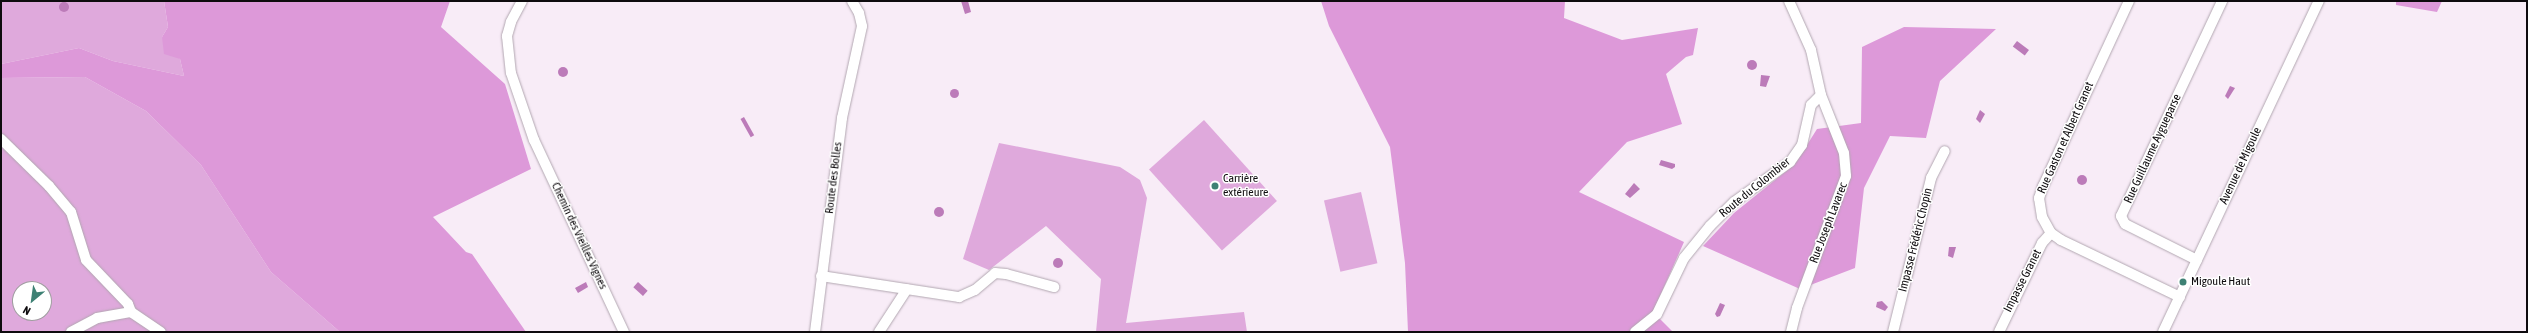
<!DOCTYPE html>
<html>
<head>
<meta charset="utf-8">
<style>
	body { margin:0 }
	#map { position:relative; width:2528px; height:333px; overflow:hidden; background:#f8ecf7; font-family:"Asap Condensed",sans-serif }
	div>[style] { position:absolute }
	.green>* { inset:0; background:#dfa9dc; transform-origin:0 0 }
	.forest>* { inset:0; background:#dd99d9 }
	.water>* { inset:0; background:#bc7bb9; transform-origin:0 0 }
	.round { border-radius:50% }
	.roads { filter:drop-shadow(0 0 1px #b2a7b1) drop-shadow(0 0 1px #b2a7b1) }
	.minor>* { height:10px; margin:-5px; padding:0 5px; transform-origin:5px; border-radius:5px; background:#fff }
	.dots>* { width:11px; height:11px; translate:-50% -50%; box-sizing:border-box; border:2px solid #fff; border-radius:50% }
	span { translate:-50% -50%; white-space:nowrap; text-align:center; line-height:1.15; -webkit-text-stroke:3px #fff; paint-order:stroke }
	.street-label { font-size:12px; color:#0e0b0e }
	.poi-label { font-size:12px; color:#0e0b0e }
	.left { translate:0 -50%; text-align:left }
	.frame { position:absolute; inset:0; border:2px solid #0e0b0e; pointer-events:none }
	.north { position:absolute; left:12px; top:281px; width:40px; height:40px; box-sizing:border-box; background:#fff; border:1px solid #9f9d9f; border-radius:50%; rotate:209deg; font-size:11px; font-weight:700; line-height:16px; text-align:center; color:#0e0b0e }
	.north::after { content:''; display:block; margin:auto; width:14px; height:18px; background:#3e8174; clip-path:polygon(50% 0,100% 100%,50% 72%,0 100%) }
</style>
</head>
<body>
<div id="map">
	<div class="green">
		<div style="clip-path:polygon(1px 1px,164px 1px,168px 27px,162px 37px,180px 59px,184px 76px,113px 61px,79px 48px,1px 64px)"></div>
		<div style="clip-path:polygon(evenodd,85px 77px,146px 111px,201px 165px,271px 272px,340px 332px,1px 332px,1px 78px,85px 77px,20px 289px,44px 289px,44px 313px,20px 313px,20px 289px)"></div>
		<div style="left:1204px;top:120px;width:109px;height:74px;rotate:48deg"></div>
		<div style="clip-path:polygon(999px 143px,1120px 167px,1140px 180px,1147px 198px,1126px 323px,1244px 312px,1247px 332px,1096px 332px,1101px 279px,1046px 226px,989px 270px,963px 259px)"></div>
		<div style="left:1361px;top:192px;width:73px;height:38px;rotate:77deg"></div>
	</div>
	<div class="forest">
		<div style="clip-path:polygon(164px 1px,450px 1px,441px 27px,505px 84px,531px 169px,433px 217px,466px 252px,472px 254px,526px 332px,340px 332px,271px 272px,201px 165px,146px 111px,85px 77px,1px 78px,1px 64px,79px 48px,113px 61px,184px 76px,180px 59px,164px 54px,162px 37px,168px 27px)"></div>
		<div style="clip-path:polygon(1321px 1px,1565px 1px,1564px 18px,1622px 40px,1698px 28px,1693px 55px,1686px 57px,1666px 74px,1682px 124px,1627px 142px,1579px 192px,1684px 242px,1653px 312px,1673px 332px,1408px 332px,1405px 263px,1390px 147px,1329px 26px)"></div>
		<div style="clip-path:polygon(2396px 1px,2442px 1px,2437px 12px,2396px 5px)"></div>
		<div style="clip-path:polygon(1904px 27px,1996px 29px,1940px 81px,1926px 138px,1890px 136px,1864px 188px,1855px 268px,1800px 289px,1703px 246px,1734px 213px,1795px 164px,1817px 129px,1861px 123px,1862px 47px)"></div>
	</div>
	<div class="water">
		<div style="clip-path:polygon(961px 1px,968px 1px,971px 12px,965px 14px)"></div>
		<div class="round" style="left:59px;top:2px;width:10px;height:10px"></div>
		<div style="left:2017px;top:41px;width:15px;height:7px;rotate:37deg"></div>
		<div class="round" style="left:1747px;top:60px;width:10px;height:10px"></div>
		<div class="round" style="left:558px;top:67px;width:10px;height:10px"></div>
		<div style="clip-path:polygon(1761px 75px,1770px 76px,1766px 87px,1760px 86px)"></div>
		<div style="clip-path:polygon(2230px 86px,2235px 88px,2228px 99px,2225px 96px)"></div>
		<div class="round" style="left:949.5px;top:88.5px;width:9px;height:9px"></div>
		<div style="clip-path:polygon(1980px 110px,1985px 114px,1980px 123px,1976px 119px)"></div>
		<div style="left:744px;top:117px;width:21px;height:4px;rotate:61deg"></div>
		<div style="clip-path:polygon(1661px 160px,1675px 164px,1675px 167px,1672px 169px,1659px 165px)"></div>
		<div class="round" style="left:2077px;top:175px;width:10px;height:10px"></div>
		<div style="clip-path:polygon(1634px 183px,1640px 189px,1630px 198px,1625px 194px)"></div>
		<div class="round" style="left:934px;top:207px;width:10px;height:10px"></div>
		<div style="clip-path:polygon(1949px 247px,1956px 247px,1953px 258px,1948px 256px)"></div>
		<div class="round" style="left:1053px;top:258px;width:10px;height:10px"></div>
		<div style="clip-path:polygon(586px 282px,588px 287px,578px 293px,575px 288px)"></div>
		<div style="left:638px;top:282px;width:13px;height:7px;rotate:42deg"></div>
		<div style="clip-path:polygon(1882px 301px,1888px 307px,1885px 311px,1876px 307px,1877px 302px)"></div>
		<div style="clip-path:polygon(1720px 303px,1725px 305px,1720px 316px,1717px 317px,1715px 314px)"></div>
	</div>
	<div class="roads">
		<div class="minor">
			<div style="left:522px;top:1px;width:24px;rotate:118deg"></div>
			<div style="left:511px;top:22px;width:15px;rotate:106deg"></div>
			<div style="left:507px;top:36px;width:37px;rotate:84deg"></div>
			<div style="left:511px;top:73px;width:71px;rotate:71.1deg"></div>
			<div style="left:534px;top:140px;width:212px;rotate:64.9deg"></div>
			<div style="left:1789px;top:1px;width:54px;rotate:65.8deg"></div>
			<div style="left:1811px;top:50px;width:46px;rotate:77.5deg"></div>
			<div style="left:1821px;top:95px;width:62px;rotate:68.4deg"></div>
			<div style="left:1844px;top:153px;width:23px;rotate:85deg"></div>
			<div style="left:1846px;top:176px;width:141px;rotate:110.4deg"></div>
			<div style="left:1797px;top:308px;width:25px;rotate:104deg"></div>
			<div style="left:2129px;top:1px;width:204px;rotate:114.9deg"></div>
			<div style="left:2043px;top:186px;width:13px;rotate:108deg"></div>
			<div style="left:2039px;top:198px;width:19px;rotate:81deg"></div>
			<div style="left:2042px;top:217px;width:18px;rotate:61deg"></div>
			<div style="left:2051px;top:233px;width:12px;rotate:35deg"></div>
			<div style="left:2061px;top:240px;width:132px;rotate:25.6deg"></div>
			<div style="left:1px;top:139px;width:67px;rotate:44.4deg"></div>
			<div style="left:49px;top:186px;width:34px;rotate:50deg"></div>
			<div style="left:71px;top:212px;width:50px;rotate:72.6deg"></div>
			<div style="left:86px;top:260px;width:61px;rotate:46.3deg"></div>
			<div style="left:128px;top:304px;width:9px;rotate:69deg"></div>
			<div style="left:131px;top:312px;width:36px;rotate:34deg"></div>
			<div style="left:2197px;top:260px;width:80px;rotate:-153.4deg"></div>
			<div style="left:2125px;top:224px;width:9px;rotate:-117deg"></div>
			<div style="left:2121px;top:216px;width:238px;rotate:-64.8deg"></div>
			<div style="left:821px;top:276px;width:140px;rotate:8.7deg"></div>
			<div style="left:959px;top:297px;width:17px;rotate:-24deg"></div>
			<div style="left:975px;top:290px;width:26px;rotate:-40deg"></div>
			<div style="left:995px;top:273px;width:11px;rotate:5deg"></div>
			<div style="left:1006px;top:274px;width:50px;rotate:15.2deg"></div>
			<div style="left:71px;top:332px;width:30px;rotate:-28deg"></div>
			<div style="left:97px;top:318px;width:35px;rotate:-10deg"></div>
			<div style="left:815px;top:332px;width:216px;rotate:-82.8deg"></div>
			<div style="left:842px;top:118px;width:94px;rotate:-77.7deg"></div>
			<div style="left:862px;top:26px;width:13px;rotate:-103deg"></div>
			<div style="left:859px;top:13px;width:14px;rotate:-120deg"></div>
			<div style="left:879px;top:332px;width:51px;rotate:-56.9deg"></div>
			<div style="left:1635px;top:332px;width:28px;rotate:-39deg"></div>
			<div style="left:1657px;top:314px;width:62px;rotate:-64.3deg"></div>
			<div style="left:1684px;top:258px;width:41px;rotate:-50.9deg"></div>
			<div style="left:1710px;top:226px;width:34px;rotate:-45deg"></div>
			<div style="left:1734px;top:202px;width:69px;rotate:-35.5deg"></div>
			<div style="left:1790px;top:162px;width:21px;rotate:-55deg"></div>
			<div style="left:1802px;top:145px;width:41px;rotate:-77.3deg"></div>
			<div style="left:1811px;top:105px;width:14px;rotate:-45deg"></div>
			<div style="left:1893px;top:332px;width:159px;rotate:-76.1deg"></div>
			<div style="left:1931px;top:178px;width:30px;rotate:-63deg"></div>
			<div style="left:1999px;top:332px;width:99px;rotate:-64.2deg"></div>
			<div style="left:2042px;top:243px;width:13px;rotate:-48deg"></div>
			<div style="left:2163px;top:332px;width:366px;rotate:-64.8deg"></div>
		</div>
	</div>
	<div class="dots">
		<div style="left:1215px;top:186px;background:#3e8174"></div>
		<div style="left:2183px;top:282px;background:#3e8174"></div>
	</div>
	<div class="street-label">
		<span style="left:2066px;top:138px;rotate:-66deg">Rue Gaston et Albert Granet</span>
		<span style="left:2153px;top:149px;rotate:-65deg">Rue Guillaume Aygueparse</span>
		<span style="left:2241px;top:166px;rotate:-65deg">Avenue de Migoule</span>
		<span style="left:834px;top:178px;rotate:-83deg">Route des Bolles</span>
		<span style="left:1755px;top:188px;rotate:-39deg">Route du Colombier</span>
		<span style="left:1829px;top:223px;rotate:-69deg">Rue Joseph Lavarec</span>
		<span style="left:579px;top:236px;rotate:65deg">Chemin des Vieilles Vignes</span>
		<span style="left:1916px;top:240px;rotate:-76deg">Impasse Frédéric Chopin</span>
		<span style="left:2023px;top:281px;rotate:-63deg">Impasse Granet</span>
	</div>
	<div class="poi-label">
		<span class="left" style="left:1223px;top:186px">Carrière<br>extérieure</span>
		<span class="left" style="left:2191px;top:282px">Migoule Haut</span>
	</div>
	<div class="frame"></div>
	<div class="north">N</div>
</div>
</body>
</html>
